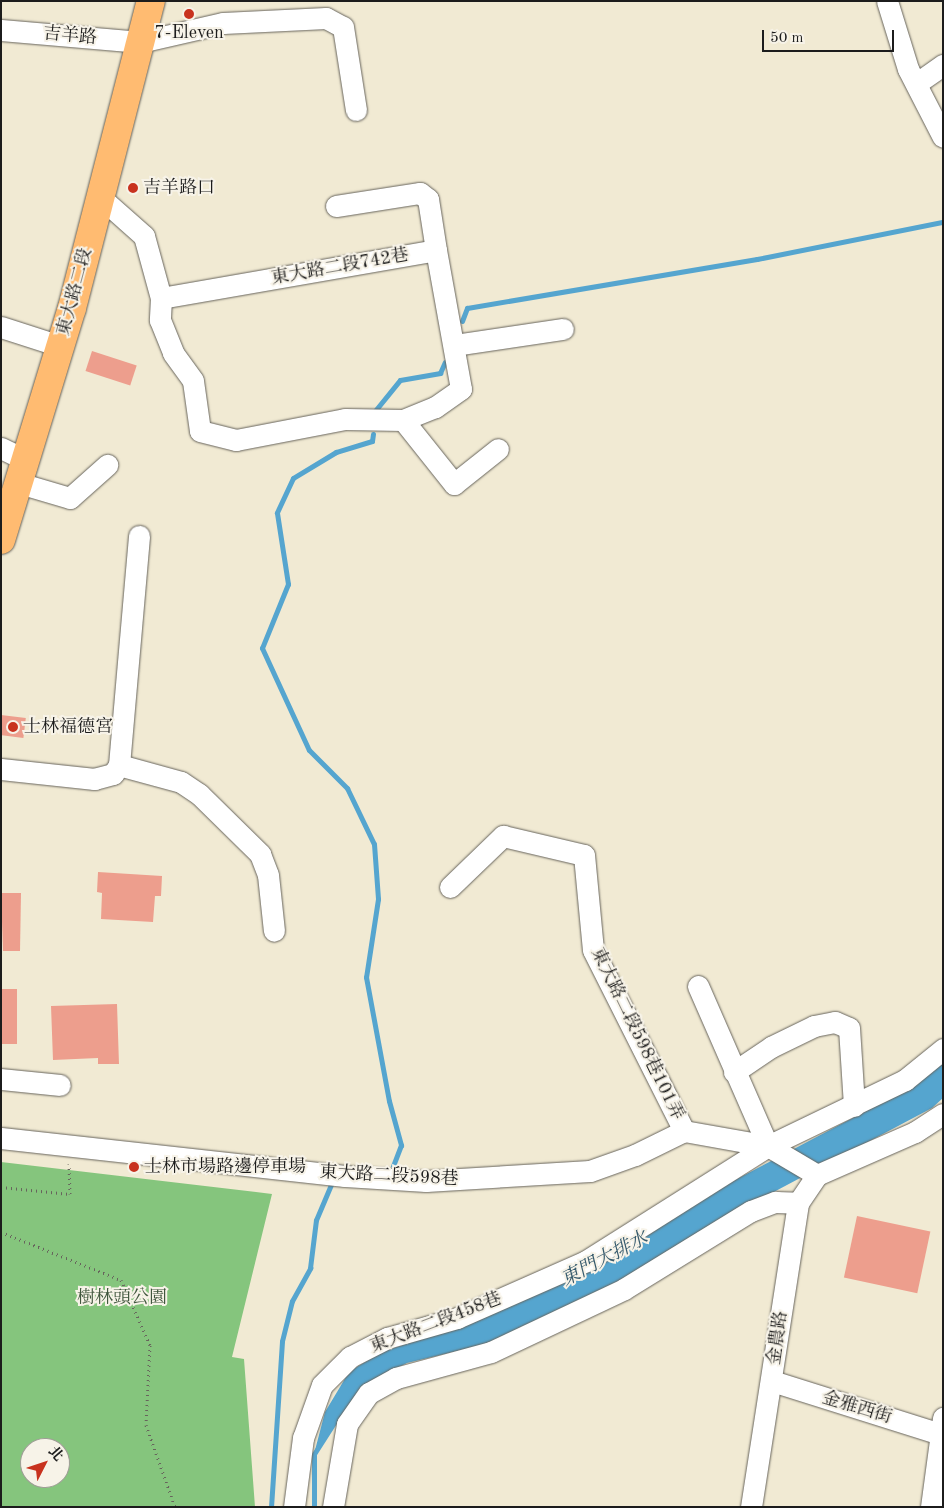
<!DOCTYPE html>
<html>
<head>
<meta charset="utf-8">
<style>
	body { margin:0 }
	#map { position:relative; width:944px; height:1508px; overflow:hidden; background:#f1ead3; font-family:"Old Standard TT","Noto Serif TC",serif }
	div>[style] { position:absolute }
	.green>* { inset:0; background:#85c57d }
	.water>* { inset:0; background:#55a5cf }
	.stream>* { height:5px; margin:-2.5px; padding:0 2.5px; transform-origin:2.5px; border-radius:2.5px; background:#55a5cf }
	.building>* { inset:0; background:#ed9e8d; transform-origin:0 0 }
	.path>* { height:3px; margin-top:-1.5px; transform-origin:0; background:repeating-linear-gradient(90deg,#67645c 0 1px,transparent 0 5px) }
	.roads { filter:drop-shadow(0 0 1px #67645c) drop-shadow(0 0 1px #67645c) }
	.minor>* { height:21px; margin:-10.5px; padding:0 10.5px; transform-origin:10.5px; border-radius:10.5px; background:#fff }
	.major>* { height:28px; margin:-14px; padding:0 14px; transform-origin:14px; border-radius:14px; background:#ffbb71 }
	.dots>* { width:14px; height:14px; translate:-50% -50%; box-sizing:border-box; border:2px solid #f7f3e8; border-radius:50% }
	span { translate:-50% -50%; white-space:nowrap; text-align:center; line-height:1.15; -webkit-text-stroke:4px #f7f3e8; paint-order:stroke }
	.poi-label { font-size:18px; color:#1c1c1c }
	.left { translate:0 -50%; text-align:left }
	.street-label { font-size:18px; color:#1c1c1c }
	.park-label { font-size:18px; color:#41573e }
	.water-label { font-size:19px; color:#365a6d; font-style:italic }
	.frame { position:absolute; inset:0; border:2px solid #1c1c1c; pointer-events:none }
	.north { position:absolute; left:20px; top:1438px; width:50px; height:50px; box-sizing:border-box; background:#f7f3e8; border:1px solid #9f9d96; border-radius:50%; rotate:49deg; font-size:14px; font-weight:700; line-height:20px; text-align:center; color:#1c1c1c }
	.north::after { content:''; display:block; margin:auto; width:18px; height:22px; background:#c8321e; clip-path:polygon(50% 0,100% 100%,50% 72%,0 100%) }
	.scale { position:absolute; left:762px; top:30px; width:132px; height:22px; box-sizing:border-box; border:2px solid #1c1c1c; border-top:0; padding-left:6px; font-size:15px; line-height:18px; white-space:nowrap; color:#1c1c1c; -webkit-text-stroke:4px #f7f3e8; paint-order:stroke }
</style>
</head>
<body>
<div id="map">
	<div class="green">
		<div style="clip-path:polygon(evenodd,1px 1162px,272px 1194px,232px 1357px,244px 1359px,255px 1507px,1px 1507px,1px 1162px,30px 1448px,60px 1448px,60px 1478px,30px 1478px,30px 1448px)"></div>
	</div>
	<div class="water">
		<div style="clip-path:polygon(943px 1059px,943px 1098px,932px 1108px,736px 1212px,599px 1295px,487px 1344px,407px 1363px,355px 1390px,314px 1454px,325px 1412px,349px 1372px,379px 1353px,456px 1327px,900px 1093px)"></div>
	</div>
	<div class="stream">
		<div style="left:462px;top:321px;width:14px;rotate:-69deg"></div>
		<div style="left:467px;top:308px;width:294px;rotate:-9.6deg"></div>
		<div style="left:757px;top:259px;width:190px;rotate:-11.3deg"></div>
		<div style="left:374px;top:412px;width:41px;rotate:-50.9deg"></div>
		<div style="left:400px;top:380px;width:41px;rotate:-9.9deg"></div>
		<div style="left:440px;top:373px;width:12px;rotate:-66deg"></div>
		<div style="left:373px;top:434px;width:7px;rotate:98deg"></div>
		<div style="left:372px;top:441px;width:38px;rotate:163deg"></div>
		<div style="left:336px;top:452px;width:50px;rotate:148.8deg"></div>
		<div style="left:293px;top:478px;width:38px;rotate:115deg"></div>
		<div style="left:277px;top:513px;width:72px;rotate:81.2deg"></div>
		<div style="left:288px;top:584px;width:69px;rotate:112.1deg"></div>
		<div style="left:262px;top:648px;width:112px;rotate:65.3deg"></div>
		<div style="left:309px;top:750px;width:54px;rotate:45deg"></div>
		<div style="left:347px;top:788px;width:62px;rotate:64.3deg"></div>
		<div style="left:374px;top:844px;width:55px;rotate:85.8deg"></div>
		<div style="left:378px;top:899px;width:79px;rotate:98.7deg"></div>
		<div style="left:366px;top:977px;width:126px;rotate:79.5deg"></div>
		<div style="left:389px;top:1101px;width:46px;rotate:74.7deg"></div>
		<div style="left:401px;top:1145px;width:22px;rotate:111deg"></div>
		<div style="left:271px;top:1507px;width:166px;rotate:-86.2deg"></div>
		<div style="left:282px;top:1341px;width:41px;rotate:-76deg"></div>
		<div style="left:292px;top:1301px;width:38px;rotate:-61deg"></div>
		<div style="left:310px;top:1268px;width:48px;rotate:-82.9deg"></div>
		<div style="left:316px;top:1220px;width:39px;rotate:-67deg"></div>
		<div style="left:314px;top:1507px;width:53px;rotate:-90deg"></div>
		<div style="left:314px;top:1454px;width:82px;rotate:-57.5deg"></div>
	</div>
	<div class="building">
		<div style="left:92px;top:351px;width:47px;height:21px;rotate:18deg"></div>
		<div style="left:1px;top:715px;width:25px;height:20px;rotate:7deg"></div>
		<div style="clip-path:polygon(98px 872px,162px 876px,161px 896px,155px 896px,153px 922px,101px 919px,102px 893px,97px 892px)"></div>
		<div style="clip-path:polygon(1px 893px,21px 893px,20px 951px,3px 951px)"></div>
		<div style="left:1px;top:989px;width:16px;height:55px"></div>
		<div style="clip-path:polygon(117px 1004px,119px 1064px,98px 1064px,98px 1058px,53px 1060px,51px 1006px)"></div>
		<div style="left:857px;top:1216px;width:75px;height:63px;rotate:12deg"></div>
	</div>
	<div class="path">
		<div style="left:1px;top:1187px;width:69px;rotate:5.8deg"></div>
		<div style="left:70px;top:1194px;width:30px;rotate:-92deg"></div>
		<div style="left:1px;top:1232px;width:129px;rotate:21.8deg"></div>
		<div style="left:121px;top:1280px;width:71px;rotate:66deg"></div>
		<div style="left:150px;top:1345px;width:80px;rotate:92.9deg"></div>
		<div style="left:146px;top:1425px;width:87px;rotate:70.5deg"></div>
	</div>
	<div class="roads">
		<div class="minor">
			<div style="left:887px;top:1px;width:71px;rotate:72.8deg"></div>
			<div style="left:908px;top:69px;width:76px;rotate:62.8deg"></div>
			<div style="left:1px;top:30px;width:140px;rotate:4.9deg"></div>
			<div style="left:140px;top:42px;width:85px;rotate:-12.9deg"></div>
			<div style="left:223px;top:23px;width:103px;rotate:-2.8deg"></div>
			<div style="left:326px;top:18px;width:19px;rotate:28deg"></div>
			<div style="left:343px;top:27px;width:84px;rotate:81.1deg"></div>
			<div style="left:917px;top:83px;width:32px;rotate:-35deg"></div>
			<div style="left:100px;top:197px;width:59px;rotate:41.6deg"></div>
			<div style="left:144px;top:236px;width:64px;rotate:74.7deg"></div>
			<div style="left:161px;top:298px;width:279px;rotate:-9.9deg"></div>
			<div style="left:436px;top:250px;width:141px;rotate:79.8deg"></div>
			<div style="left:461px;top:389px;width:32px;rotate:145deg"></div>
			<div style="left:435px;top:407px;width:35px;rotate:158deg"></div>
			<div style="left:336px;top:206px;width:85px;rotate:-8.8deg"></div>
			<div style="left:420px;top:193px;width:10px;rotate:37deg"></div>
			<div style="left:428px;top:199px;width:52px;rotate:81.1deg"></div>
			<div style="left:161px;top:298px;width:22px;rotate:93deg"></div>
			<div style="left:160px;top:320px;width:35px;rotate:68deg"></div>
			<div style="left:173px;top:353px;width:34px;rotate:54deg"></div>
			<div style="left:193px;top:381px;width:50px;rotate:82deg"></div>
			<div style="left:200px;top:431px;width:37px;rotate:14deg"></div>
			<div style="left:236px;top:440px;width:111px;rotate:-10.9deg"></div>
			<div style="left:345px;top:419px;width:58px;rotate:1deg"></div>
			<div style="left:403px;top:420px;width:82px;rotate:51.4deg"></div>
			<div style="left:454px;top:484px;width:56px;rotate:-38.5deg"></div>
			<div style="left:1px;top:327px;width:62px;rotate:17.9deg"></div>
			<div style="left:454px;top:345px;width:110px;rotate:-8.4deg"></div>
			<div style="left:1px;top:448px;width:28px;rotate:26deg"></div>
			<div style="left:19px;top:483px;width:53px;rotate:16.4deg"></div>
			<div style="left:70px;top:498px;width:50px;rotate:-41.7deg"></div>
			<div style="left:119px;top:765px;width:230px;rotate:-85deg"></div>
			<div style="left:1px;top:769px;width:94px;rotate:6.1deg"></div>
			<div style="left:94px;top:779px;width:20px;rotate:-15deg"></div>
			<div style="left:113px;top:774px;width:11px;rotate:-56deg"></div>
			<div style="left:119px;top:765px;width:64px;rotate:15.3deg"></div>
			<div style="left:181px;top:782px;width:22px;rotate:34deg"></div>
			<div style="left:199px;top:794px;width:86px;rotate:44.5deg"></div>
			<div style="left:260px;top:854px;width:22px;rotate:69deg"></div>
			<div style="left:268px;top:875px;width:56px;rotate:83.9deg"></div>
			<div style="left:450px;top:887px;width:74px;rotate:-43.9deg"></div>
			<div style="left:503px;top:836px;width:83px;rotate:13.2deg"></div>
			<div style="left:584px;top:855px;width:95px;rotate:84.6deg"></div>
			<div style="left:593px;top:950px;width:203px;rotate:63.3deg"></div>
			<div style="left:698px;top:986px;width:175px;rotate:66.4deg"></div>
			<div style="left:734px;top:1072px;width:45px;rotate:-34deg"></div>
			<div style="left:771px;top:1047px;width:48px;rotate:-26deg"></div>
			<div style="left:814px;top:1026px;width:21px;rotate:-11deg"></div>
			<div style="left:835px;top:1022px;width:15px;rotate:23deg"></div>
			<div style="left:849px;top:1028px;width:78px;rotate:86.3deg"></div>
			<div style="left:1px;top:1079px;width:59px;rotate:5.8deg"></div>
			<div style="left:1px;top:1138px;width:346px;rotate:6.3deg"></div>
			<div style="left:345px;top:1176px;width:81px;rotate:3.5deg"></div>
			<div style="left:426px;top:1181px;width:164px;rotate:-3.5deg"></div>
			<div style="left:590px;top:1171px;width:48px;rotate:-19.6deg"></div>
			<div style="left:635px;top:1155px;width:55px;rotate:-26.1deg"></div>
			<div style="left:684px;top:1131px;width:85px;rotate:10.1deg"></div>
			<div style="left:768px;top:1146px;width:57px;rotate:30.6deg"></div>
			<div style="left:772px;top:1381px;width:179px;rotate:17.5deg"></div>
			<div style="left:294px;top:1507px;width:70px;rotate:-82.6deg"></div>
			<div style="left:303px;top:1438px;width:56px;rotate:-70.3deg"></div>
			<div style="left:322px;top:1385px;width:40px;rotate:-45deg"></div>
			<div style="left:350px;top:1357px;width:42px;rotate:-27.2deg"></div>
			<div style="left:387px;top:1338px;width:73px;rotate:-15.9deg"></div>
			<div style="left:457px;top:1318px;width:141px;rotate:-23.8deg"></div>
			<div style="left:586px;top:1261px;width:215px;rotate:-32.3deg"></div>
			<div style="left:768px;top:1146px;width:152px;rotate:-25.7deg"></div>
			<div style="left:905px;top:1080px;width:49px;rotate:-39.2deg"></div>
			<div style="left:333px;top:1507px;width:84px;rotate:-80.4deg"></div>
			<div style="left:347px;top:1424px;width:38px;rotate:-55deg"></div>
			<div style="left:369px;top:1393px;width:31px;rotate:-29deg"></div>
			<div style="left:396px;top:1378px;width:98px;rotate:-15.3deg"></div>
			<div style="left:491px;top:1352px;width:147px;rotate:-25.3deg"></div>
			<div style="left:624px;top:1289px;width:149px;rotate:-31.6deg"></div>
			<div style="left:751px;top:1211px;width:26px;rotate:-21deg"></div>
			<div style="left:775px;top:1202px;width:23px;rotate:2deg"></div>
			<div style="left:751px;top:1507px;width:308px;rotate:-81.2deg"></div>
			<div style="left:798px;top:1203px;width:34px;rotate:-56deg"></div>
			<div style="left:817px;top:1175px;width:107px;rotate:-23.7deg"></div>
			<div style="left:915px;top:1132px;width:33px;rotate:-33deg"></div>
			<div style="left:931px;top:1507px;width:90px;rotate:-82.3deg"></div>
		</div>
		<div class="major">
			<div style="left:1px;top:540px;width:243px;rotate:-73deg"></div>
			<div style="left:72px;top:308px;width:317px;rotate:-75.6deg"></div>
		</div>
	</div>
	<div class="dots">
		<div style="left:189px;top:14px;background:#c8321e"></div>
		<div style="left:133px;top:188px;background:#c8321e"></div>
		<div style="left:13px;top:727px;background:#c8321e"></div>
		<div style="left:134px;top:1167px;background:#c8321e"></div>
	</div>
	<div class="poi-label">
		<span style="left:189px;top:33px">7-Eleven</span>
		<span class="left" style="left:143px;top:188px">吉羊路口</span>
		<span class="left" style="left:23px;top:727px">士林福德宮</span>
		<span class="left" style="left:144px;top:1167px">士林市場路邊停車場</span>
	</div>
	<div class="street-label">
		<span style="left:70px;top:36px;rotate:5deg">吉羊路</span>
		<span style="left:340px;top:267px;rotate:-10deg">東大路二段742巷</span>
		<span style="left:75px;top:292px;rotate:-75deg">東大路二段</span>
		<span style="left:637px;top:1034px;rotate:64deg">東大路二段598巷101弄</span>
		<span style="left:389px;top:1176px;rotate:3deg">東大路二段598巷</span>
		<span style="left:436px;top:1323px;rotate:-21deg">東大路二段458巷</span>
		<span style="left:778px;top:1338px;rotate:-82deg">金農路</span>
		<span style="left:857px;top:1408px;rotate:17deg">金雅西街</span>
	</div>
	<div class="park-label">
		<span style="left:122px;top:1298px">樹林頭公園</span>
	</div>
	<div class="water-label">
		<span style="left:605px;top:1260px;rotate:-28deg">東門大排水</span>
	</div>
	<div class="frame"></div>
	<div class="north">北</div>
	<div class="scale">50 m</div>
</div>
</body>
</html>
